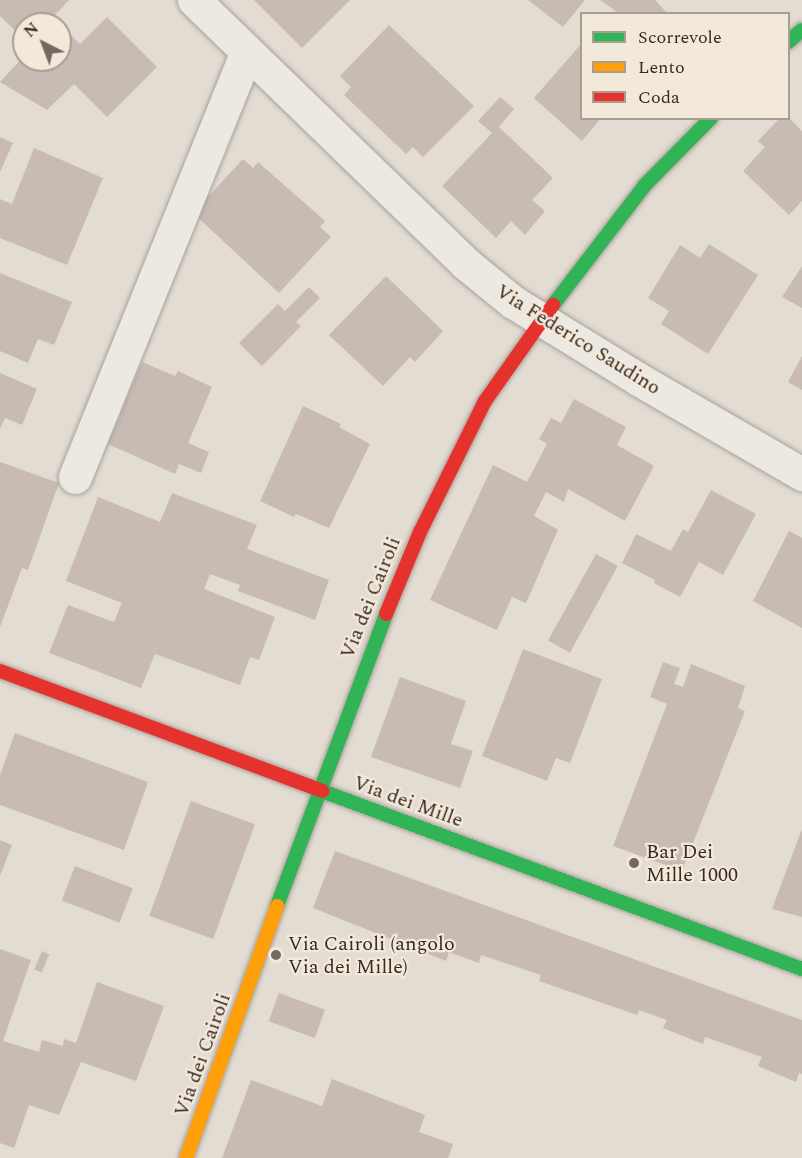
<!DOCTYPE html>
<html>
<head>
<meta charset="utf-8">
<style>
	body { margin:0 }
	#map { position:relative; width:802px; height:1158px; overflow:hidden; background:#e3dcd2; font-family:Spectral,serif }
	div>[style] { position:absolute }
	.building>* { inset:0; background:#c7bbb3; transform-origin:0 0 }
	.roads { filter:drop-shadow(0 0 2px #a9a29a) drop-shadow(0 0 2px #a9a29a) }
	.street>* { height:33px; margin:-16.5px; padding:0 16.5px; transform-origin:16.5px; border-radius:16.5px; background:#ece9e3 }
	.fast>* { height:14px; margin:-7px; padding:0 7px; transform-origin:7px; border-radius:7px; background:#30b455 }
	.slow>* { height:14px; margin:-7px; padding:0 7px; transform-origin:7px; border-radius:7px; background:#ff9f0a }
	.jam>* { height:14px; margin:-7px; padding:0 7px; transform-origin:7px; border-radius:7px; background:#e5322d }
	.dots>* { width:16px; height:16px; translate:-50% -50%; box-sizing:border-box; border:3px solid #f2e9da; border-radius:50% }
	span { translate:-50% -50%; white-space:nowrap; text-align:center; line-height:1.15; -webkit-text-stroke:4.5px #f2e9da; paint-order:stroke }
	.street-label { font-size:20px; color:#382a23 }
	.poi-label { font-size:20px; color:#382a23 }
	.left { translate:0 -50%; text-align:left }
	.legend { position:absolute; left:580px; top:12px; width:210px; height:108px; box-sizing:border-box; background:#f2e9da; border:2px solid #a89d91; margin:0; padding:8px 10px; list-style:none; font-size:18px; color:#382a23 }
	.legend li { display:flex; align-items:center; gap:12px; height:30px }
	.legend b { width:30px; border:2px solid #a89d91 }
	.north { position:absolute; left:12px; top:12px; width:60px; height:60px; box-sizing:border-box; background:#f2e9da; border:2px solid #a89d91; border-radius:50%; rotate:318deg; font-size:16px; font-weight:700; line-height:24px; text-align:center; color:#382a23 }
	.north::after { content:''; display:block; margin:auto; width:21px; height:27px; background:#746860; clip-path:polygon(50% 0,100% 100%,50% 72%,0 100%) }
</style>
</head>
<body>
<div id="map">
	<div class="building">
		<div style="clip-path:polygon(0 0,69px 0,47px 24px,24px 24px,24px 39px,0 16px)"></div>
		<div style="clip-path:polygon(254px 0,350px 0,302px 48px)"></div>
		<div style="clip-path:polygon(528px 0,585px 0,563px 27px)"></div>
		<div style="clip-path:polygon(600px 0,655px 0,668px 14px,620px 14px)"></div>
		<div style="clip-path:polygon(107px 17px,157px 67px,107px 117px,74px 84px,47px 110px,0 82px,24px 56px,24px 60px,32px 66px,38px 60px,60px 60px,60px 36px,65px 30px,80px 44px)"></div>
		<div style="clip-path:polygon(389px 25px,474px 106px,423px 157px,413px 147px,406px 154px,344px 95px,351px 87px,340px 76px)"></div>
		<div style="clip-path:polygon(582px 43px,582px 118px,601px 118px,582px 141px,534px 98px)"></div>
		<div style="clip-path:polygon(500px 97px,514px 109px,499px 127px,553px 178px,532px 200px,545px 211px,525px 235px,511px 221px,496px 238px,442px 186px,492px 133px,478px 121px)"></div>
		<div style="clip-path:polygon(780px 118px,789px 118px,802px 131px,802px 201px,789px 215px,743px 171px,765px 147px,758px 141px)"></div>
		<div style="clip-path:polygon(0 137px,13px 143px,0 172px)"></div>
		<div style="clip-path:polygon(34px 148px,103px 178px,67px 265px,0 238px,0 199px,12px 204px)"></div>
		<div style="clip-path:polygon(243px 159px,253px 168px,258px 162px,325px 221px,320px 227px,331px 237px,279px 293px,193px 213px)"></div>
		<div style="clip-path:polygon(709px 244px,758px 275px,708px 354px,661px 324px,669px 311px,648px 298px,680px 245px,700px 258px)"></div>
		<div style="clip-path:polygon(802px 266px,802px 308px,782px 297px)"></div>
		<div style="clip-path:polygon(0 273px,72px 302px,54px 345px,38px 339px,28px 363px,0 351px)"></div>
		<div style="clip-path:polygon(386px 276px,443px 331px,415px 362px,410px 357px,383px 386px,329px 335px)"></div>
		<div style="clip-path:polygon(309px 287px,320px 298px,296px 322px,301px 326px,262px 366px,239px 343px,278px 304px,285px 311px)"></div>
		<div style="clip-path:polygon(802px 356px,802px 390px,788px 382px)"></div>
		<div style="clip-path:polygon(142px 362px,175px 376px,178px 371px,212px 387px,188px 443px,209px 452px,201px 473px,179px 464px,175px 474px,108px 444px)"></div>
		<div style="clip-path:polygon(0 373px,37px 389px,22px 425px,5px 418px,0 429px)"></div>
		<div style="clip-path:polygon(574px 399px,626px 427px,617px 445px,654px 466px,625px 521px,568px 489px,564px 502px,546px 492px,534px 516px,558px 530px,526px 603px,512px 597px,497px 630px,430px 600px,493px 465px,527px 482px,547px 444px,539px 439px,551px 418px,561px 423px)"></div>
		<div style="clip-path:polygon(303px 406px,341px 424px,339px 427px,370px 444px,329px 528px,296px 514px,294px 517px,260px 501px)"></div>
		<div style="clip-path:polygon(0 462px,59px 483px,28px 570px,22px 568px,0 627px)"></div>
		<div style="clip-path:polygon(711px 490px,756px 514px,723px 575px,699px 562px,680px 597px,654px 583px,655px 580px,622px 563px,636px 534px,671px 551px,683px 529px,688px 532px)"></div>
		<div style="clip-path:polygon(172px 493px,257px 525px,247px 549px,329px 580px,315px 620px,238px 591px,240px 585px,210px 574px,204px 589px,275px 617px,259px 660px,250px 657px,240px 685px,155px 654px,141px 688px,49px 653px,68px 605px,114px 622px,122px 603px,66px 581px,98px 497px,160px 522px)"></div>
		<div style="clip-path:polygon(789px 531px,802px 538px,802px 628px,753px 601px)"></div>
		<div style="left:596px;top:554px;width:25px;height:99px;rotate:29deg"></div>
		<div style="clip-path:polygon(523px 649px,602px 679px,570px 763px,556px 758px,547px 781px,482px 756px)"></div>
		<div style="clip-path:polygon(663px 662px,680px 668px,674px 684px,683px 687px,691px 664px,745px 686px,738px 708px,745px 711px,682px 871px,613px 846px,667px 704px,650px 697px)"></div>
		<div style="clip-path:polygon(400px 677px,466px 701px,451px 744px,473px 751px,460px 788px,371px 757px)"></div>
		<div style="clip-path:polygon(15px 733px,148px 782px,124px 850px,0 805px,0 775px)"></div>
		<div style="left:191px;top:801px;width:68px;height:122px;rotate:20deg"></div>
		<div style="clip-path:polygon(802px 829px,802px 917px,772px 909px)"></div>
		<div style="clip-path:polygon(0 840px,12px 845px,0 876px)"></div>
		<div style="clip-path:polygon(335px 851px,802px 1020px,802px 1074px,799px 1073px,796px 1082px,758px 1066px,762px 1057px,705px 1037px,703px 1044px,663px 1028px,667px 1020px,639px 1010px,637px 1015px,539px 981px,541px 975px,481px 955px,479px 963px,449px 952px,446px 961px,313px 908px)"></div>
		<div style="left:75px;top:866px;width:62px;height:37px;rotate:21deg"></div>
		<div style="clip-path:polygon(0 949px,31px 960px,3px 1041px,39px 1052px,42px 1040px,63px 1046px,64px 1039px,76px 1043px,97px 982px,164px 1006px,136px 1081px,81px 1062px,59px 1115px,29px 1105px,14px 1148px,0 1143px)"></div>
		<div style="left:42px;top:951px;width:8px;height:20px;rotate:23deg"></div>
		<div style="left:279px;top:993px;width:49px;height:30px;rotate:20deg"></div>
		<div style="clip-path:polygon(332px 1079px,425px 1115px,419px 1132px,453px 1144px,448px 1158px,222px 1158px,251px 1080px,322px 1106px)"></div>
	</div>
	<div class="roads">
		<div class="street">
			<div style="left:194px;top:0;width:378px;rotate:44.1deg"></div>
			<div style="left:465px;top:263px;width:62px;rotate:39.1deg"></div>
			<div style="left:513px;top:302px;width:147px;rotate:31.6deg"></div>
			<div style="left:638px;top:379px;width:190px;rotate:30.1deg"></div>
			<div style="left:75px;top:477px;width:458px;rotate:-68deg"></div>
		</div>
		<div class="fast">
			<div style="left:788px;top:42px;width:18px;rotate:-41deg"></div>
			<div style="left:553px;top:305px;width:151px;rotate:-52.5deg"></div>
			<div style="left:645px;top:185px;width:94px;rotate:-45.4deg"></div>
			<div style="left:322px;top:791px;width:512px;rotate:20.35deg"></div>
			<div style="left:277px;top:906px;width:312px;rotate:-69.5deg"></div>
		</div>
		<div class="slow">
			<div style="left:186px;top:1158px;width:268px;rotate:-70.1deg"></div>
		</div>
		<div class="jam">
			<div style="left:386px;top:614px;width:89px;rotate:-67.5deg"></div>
			<div style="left:420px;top:532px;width:146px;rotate:-63.6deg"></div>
			<div style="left:485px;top:401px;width:118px;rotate:-54.7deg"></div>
			<div style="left:0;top:671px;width:344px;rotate:20.4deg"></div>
		</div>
	</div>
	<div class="dots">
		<div style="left:634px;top:863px;background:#746860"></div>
		<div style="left:276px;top:955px;background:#746860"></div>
	</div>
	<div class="street-label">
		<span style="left:578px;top:340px;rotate:32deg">Via Federico Saudino</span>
		<span style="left:371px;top:598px;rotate:-68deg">Via dei Cairoli</span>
		<span style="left:408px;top:802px;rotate:20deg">Via dei Mille</span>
		<span style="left:203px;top:1055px;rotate:-70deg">Via dei Cairoli</span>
	</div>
	<div class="poi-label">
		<span class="left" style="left:646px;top:864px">Bar Dei<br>Mille 1000</span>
		<span class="left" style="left:288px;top:956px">Via Cairoli (angolo<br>Via dei Mille)</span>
	</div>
	<ul class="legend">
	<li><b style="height:8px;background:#30b455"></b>Scorrevole</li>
	<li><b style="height:8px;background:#ff9f0a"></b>Lento</li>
	<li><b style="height:8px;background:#e5322d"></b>Coda</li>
	</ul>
	<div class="north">N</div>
</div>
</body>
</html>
